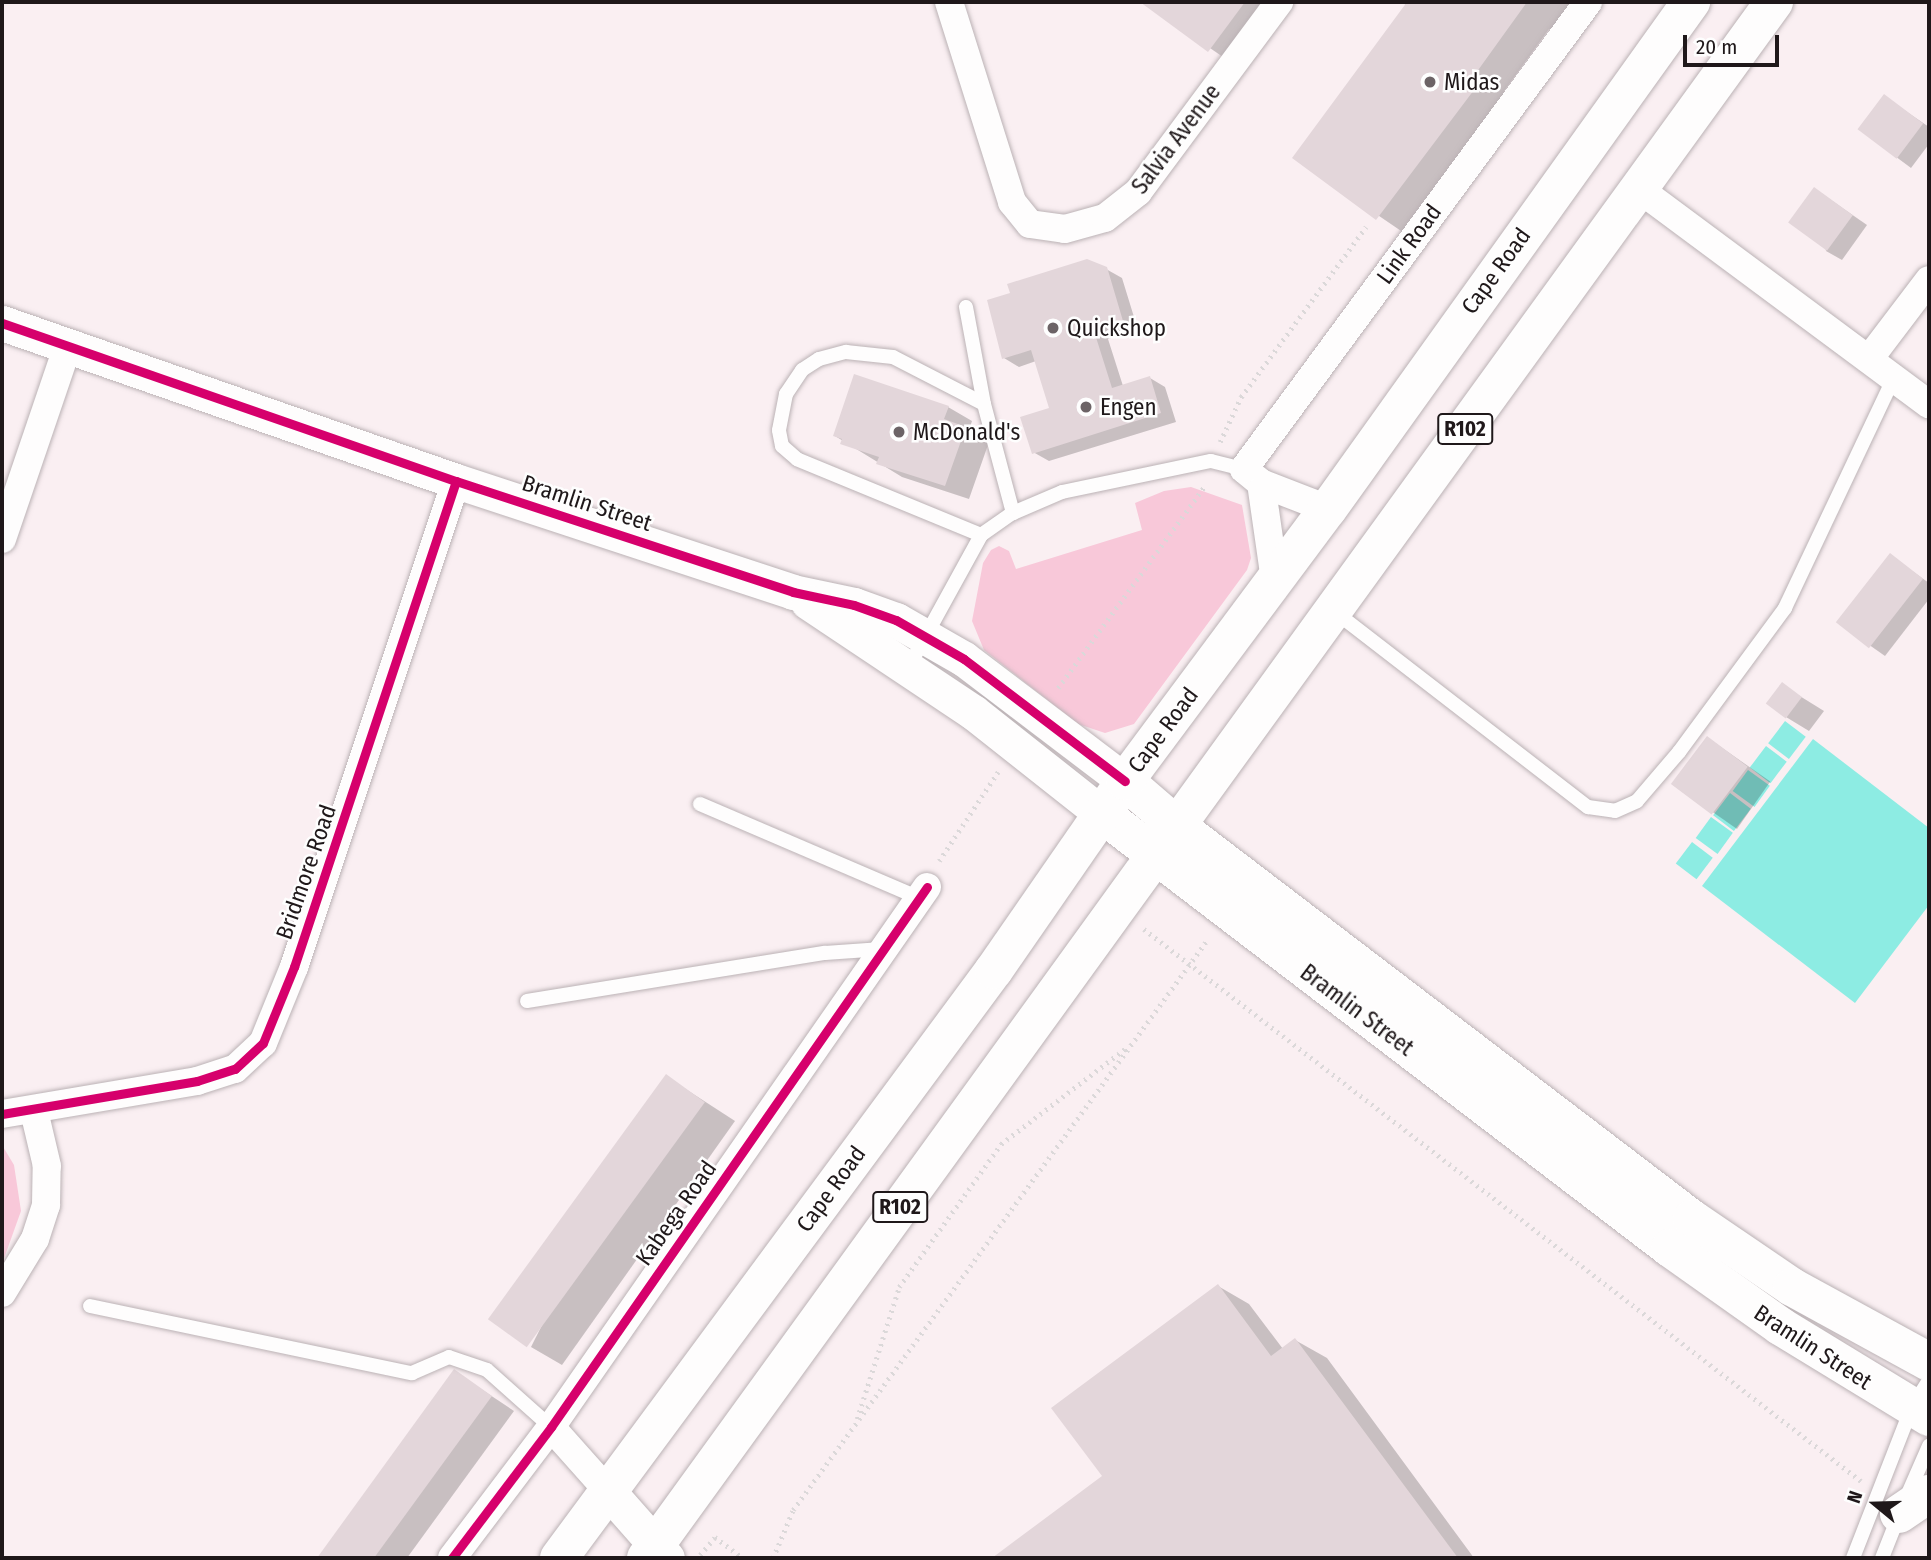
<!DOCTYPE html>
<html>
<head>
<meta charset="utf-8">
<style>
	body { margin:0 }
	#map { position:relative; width:1931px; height:1560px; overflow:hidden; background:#faeff2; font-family:"Fira Sans Condensed",sans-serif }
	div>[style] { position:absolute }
	.green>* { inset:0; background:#f8c8d9 }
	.water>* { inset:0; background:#8dece3; transform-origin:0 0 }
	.shadow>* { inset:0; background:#0003; transform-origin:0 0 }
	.building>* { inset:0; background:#e3d6da; transform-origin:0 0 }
	.path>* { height:4.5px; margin-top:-2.25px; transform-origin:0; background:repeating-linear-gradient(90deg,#dbd8d9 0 2px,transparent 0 7px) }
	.roads { filter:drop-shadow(0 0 2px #bbb2b5) drop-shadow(0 0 2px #bbb2b5) }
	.service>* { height:14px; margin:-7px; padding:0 7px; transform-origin:7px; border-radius:7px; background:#fefdfd }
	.minor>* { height:28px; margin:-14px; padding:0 14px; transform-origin:14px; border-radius:14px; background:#fefdfd }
	.tertiary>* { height:35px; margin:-17.5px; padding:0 17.5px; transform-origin:17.5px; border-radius:17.5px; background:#fefdfd }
	.secondary>* { height:38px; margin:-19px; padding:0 19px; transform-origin:19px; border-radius:19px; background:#fefdfd }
	.primary>* { height:38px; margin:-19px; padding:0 19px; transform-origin:19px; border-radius:19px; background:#fefdfd }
	.cycleway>* { height:9px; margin:-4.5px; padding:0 4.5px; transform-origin:4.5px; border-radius:4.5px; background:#d6006c }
	.dots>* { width:19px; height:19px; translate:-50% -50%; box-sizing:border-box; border:4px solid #fefefe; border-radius:50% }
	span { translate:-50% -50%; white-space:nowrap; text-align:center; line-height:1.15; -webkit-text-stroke:5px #fefefe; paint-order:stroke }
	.shield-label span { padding:2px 5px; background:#fefefe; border:2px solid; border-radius:5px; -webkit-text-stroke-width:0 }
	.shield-label { font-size:21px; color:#1f181a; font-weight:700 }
	.poi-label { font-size:23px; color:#1f181a }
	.left { translate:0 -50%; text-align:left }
	.street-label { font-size:23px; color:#1f181a }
	.frame { position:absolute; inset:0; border:4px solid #1f181a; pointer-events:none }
	.north { position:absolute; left:1840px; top:1469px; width:70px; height:70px; -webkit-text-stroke:5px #fefefe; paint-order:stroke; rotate:289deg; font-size:19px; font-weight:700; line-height:28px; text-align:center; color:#1f181a }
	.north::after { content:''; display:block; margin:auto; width:24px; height:32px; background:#1f181a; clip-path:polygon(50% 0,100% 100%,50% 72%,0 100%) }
	.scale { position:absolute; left:1683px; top:35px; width:96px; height:32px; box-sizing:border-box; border:4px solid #1f181a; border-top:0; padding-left:9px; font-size:21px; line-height:24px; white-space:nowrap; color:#1f181a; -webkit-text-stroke:5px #fefefe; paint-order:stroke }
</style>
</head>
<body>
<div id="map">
	<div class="green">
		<div style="clip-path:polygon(1191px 487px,1242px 505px,1251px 558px,1247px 570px,1134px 724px,1105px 733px,1078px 724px,984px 650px,972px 621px,983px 563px,991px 550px,999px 546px,1009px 551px,1016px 569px,1142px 530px,1135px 503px,1164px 491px)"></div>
		<div style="clip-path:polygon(2px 1145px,14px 1165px,21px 1211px,2px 1264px)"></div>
	</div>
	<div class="water">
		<div style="left:1785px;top:721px;width:26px;height:28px;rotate:37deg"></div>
		<div style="clip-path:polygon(1813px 739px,1929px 828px,1929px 905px,1855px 1003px,1702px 886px)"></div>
		<div style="left:1766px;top:746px;width:26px;height:27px;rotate:37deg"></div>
		<div style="left:1748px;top:770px;width:27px;height:26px;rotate:36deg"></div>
		<div style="left:1730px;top:793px;width:26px;height:28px;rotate:37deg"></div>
		<div style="left:1711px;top:817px;width:27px;height:26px;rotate:36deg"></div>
		<div style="left:1692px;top:842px;width:26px;height:27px;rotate:37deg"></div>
	</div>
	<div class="shadow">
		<div style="clip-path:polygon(1143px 2px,1287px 2px,1239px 68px)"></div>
		<div style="clip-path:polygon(1402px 2px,1572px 2px,1561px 37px,1549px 29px,1504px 91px,1512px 96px,1407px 235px,1294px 158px,1407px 6px)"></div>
		<div style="clip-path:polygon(1885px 97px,1929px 127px,1929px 144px,1911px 168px,1860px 130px)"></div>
		<div style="clip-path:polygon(1815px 189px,1867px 225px,1842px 260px,1826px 251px)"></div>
		<div style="clip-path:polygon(1106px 269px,1122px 278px,1138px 330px,1108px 339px,1123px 386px,1150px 378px,1165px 387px,1176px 422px,1049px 461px,1033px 452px,1052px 409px,1036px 361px,1019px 367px,1004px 358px)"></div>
		<div style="clip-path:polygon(948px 407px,972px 421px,969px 430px,989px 442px,969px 499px,902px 477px,835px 436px)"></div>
		<div style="clip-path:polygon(1891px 556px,1929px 583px,1929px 599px,1885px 656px,1838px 623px)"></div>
		<div style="clip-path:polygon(1782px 685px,1824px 711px,1809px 731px,1786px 717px)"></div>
		<div style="left:1708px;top:738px;width:76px;height:58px;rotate:35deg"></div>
		<div style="clip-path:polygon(667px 1077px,735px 1121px,562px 1365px,531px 1347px)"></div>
		<div style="clip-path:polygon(1218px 1286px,1249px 1304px,1283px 1349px,1295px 1340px,1327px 1358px,1474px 1558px,995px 1558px,1104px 1477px)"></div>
		<div style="clip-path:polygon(454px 1371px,514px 1411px,407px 1558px,319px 1558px)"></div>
	</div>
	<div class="building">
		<div style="clip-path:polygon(1140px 2px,1245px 2px,1208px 52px)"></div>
		<div style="clip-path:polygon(1407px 2px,1527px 2px,1476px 73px,1483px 78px,1376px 220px,1292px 158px)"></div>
		<div style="left:1884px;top:94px;width:49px;height:44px;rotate:37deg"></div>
		<div style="left:1814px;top:187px;width:48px;height:44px;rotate:36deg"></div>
		<div style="clip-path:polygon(1087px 259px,1107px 267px,1123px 321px,1094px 331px,1112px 388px,1150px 376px,1161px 413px,1032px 454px,1020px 417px,1049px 408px,1031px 350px,1002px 359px,987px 300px,1010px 293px,1007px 284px)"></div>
		<div style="clip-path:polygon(854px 374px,949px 406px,944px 419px,966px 427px,945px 486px,876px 464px,879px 457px,840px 444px,842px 439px,833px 436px)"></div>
		<div style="left:1890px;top:553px;width:42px;height:88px;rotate:38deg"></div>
		<div style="left:1782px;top:682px;width:25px;height:27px;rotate:37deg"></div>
		<div style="left:1707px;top:736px;width:51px;height:60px;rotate:37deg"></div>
		<div style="left:666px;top:1074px;width:48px;height:303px;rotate:36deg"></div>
		<div style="clip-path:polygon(1218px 1284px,1271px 1356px,1295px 1338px,1458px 1558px,992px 1558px,1102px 1476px,1051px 1408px)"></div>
		<div style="clip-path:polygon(454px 1369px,492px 1396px,374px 1558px,317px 1558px)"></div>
	</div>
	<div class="path">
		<div style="left:1220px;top:442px;width:50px;rotate:-65deg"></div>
		<div style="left:1241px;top:397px;width:211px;rotate:-53.7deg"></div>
		<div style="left:1058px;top:688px;width:250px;rotate:-54deg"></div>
		<div style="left:939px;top:861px;width:107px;rotate:-56.5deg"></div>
		<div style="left:1144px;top:929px;width:905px;rotate:37.59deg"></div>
		<div style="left:857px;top:1419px;width:139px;rotate:-72.3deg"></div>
		<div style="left:899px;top:1287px;width:176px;rotate:-54.5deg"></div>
		<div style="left:1001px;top:1144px;width:156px;rotate:-37.5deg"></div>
		<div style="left:700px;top:1555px;width:23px;rotate:-50deg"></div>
		<div style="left:715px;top:1537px;width:35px;rotate:37deg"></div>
		<div style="left:773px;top:1558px;width:52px;rotate:-67.4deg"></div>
		<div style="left:793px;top:1510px;width:706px;rotate:-53.99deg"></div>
	</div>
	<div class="roads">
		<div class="service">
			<div style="left:966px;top:307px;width:99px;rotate:79.5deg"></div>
			<div style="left:984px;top:404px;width:113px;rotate:75.1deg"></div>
			<div style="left:981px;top:535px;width:199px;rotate:-157.6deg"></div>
			<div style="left:797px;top:459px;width:20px;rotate:-139deg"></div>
			<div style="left:782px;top:446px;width:16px;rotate:-101deg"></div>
			<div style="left:779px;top:430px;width:37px;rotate:-79deg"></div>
			<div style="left:786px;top:394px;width:29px;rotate:-56deg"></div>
			<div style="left:802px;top:370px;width:20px;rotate:-33deg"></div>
			<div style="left:819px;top:359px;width:28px;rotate:-15deg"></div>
			<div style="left:846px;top:352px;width:47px;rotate:6.1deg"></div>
			<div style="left:893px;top:357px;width:102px;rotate:27.3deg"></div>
			<div style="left:1334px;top:611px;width:321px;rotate:37.7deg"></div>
			<div style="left:1588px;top:807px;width:27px;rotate:8deg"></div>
			<div style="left:1615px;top:811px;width:24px;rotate:-24deg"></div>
			<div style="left:1637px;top:801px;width:65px;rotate:-49.4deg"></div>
			<div style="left:1679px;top:752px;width:179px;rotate:-53.6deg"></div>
			<div style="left:1785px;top:608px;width:255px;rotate:-64.7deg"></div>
			<div style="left:908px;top:668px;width:152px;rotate:-61.2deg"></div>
			<div style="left:981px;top:535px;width:39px;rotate:-35deg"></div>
			<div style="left:1013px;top:513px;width:53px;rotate:-23.2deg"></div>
			<div style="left:1062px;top:492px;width:152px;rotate:-11.8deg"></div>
			<div style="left:1211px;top:461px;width:34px;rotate:14deg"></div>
			<div style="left:700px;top:804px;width:238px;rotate:23.2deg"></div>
			<div style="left:527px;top:1001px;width:302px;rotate:-9.2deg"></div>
			<div style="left:825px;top:953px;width:57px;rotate:-4deg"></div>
			<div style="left:90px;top:1306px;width:329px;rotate:11.8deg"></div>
			<div style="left:412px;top:1373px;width:40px;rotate:-23.4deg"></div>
			<div style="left:449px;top:1357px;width:40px;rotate:18.9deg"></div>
			<div style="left:487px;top:1370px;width:86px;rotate:41.7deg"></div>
			<div style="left:1907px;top:1496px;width:55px;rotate:-66.3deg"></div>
			<div style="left:1853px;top:1558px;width:160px;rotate:-68.7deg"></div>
			<div style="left:1911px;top:1409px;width:34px;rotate:-58deg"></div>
			<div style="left:1882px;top:1558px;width:46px;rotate:-68.4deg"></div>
		</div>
		<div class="minor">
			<div style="left:949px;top:2px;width:210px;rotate:72.5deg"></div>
			<div style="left:1012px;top:202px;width:28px;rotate:51deg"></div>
			<div style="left:1030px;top:224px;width:35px;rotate:8deg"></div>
			<div style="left:1065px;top:229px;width:41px;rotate:-15.4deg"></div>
			<div style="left:1105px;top:218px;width:42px;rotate:-38.2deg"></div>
			<div style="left:1138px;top:192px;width:237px;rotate:-53.4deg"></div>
			<div style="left:1639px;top:189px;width:361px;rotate:36.6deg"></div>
			<div style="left:1869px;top:359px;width:99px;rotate:-52.8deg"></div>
			<div style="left:1261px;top:483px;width:98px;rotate:81.8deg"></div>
			<div style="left:1328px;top:509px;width:72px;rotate:-158.8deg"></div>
			<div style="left:1261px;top:483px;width:22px;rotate:-141deg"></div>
			<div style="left:1244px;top:469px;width:580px;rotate:-53.62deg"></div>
			<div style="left:2px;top:539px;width:205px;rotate:-71.2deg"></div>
			<div style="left:2px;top:1114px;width:198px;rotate:-9.6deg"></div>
			<div style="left:197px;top:1081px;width:40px;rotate:-18deg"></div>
			<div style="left:235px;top:1069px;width:38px;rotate:-43deg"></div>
			<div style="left:263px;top:1043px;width:82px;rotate:-67.8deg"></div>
			<div style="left:294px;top:967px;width:512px;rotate:-71.57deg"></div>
			<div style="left:2px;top:1293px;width:63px;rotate:-58.6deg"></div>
			<div style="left:35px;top:1239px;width:36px;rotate:-72deg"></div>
			<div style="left:46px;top:1205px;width:39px;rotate:-89deg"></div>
			<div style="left:47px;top:1166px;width:57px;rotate:-103.3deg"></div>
			<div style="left:551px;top:1427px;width:86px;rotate:48.3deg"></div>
			<div style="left:452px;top:1558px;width:164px;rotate:-52.9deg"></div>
			<div style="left:551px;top:1427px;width:658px;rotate:-55.15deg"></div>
		</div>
		<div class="tertiary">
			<div style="left:2px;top:323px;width:481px;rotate:19.2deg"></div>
			<div style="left:456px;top:481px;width:355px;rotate:18.2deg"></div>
			<div style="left:793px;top:592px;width:62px;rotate:12deg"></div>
			<div style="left:854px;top:605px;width:45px;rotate:19.7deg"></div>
			<div style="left:896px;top:620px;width:78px;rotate:29.8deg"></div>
			<div style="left:964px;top:659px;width:202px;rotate:37.2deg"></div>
			<div style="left:808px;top:602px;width:198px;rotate:33.7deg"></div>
			<div style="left:973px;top:712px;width:164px;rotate:38.3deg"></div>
			<div style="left:608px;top:1491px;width:89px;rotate:48.6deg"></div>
		</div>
		<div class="secondary">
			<div style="left:1125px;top:781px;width:69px;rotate:40.9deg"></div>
			<div style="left:1177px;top:826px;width:648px;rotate:37.35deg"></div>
			<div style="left:1692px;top:1219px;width:121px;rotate:34.2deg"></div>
			<div style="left:1792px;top:1287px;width:156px;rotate:28.7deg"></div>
			<div style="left:1102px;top:814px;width:715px;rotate:37.38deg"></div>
			<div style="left:1670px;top:1248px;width:135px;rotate:35.3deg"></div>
			<div style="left:1780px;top:1326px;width:175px;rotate:31.4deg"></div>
			<div style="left:1899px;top:1514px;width:36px;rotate:-34deg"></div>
		</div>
		<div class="primary">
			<div style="left:559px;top:1558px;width:731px;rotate:-53.51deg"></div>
			<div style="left:994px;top:970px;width:230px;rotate:-55.3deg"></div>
			<div style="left:1125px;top:781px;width:339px;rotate:-53.3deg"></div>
			<div style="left:1328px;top:509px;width:624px;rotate:-54.4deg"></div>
			<div style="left:646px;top:1558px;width:1922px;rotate:-54.06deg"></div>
		</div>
	</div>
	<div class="cycleway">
		<div style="left:2px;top:323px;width:481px;rotate:19.2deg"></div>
		<div style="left:456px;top:481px;width:355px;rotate:18.2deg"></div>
		<div style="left:793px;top:592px;width:62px;rotate:12deg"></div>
		<div style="left:854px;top:605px;width:45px;rotate:19.7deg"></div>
		<div style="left:896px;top:620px;width:78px;rotate:29.8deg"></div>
		<div style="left:964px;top:659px;width:202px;rotate:37.2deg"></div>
		<div style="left:2px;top:1114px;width:198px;rotate:-9.6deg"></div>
		<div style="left:197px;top:1081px;width:40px;rotate:-18deg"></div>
		<div style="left:235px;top:1069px;width:38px;rotate:-43deg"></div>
		<div style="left:263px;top:1043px;width:82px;rotate:-67.8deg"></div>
		<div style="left:294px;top:967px;width:512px;rotate:-71.57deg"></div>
		<div style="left:452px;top:1558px;width:164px;rotate:-52.9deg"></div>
		<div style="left:551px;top:1427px;width:658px;rotate:-55.15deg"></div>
	</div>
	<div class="dots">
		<div style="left:1430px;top:82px;background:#6c6366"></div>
		<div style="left:1053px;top:328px;background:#6c6366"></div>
		<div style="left:1086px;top:407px;background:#6c6366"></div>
		<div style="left:899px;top:432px;background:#6c6366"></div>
	</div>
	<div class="shield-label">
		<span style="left:1465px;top:429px">R102</span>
		<span style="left:900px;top:1207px">R102</span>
	</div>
	<div class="poi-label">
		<span class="left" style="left:1444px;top:82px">Midas</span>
		<span class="left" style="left:1067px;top:328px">Quickshop</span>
		<span class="left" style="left:1100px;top:407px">Engen</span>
		<span class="left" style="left:913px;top:432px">McDonald's</span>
	</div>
	<div class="street-label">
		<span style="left:1176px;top:139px;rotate:-53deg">Salvia Avenue</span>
		<span style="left:1409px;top:244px;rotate:-54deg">Link Road</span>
		<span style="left:1496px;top:271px;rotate:-54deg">Cape Road</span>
		<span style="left:587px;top:503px;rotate:18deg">Bramlin Street</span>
		<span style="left:1163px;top:730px;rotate:-53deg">Cape Road</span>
		<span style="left:306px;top:872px;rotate:-71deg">Bridmore Road</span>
		<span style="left:1357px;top:1010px;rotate:37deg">Bramlin Street</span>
		<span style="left:831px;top:1189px;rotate:-54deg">Cape Road</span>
		<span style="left:676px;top:1213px;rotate:-55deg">Kabega Road</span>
		<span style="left:1813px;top:1347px;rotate:33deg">Bramlin Street</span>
	</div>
	<div class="frame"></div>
	<div class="north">N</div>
	<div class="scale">20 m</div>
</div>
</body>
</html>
